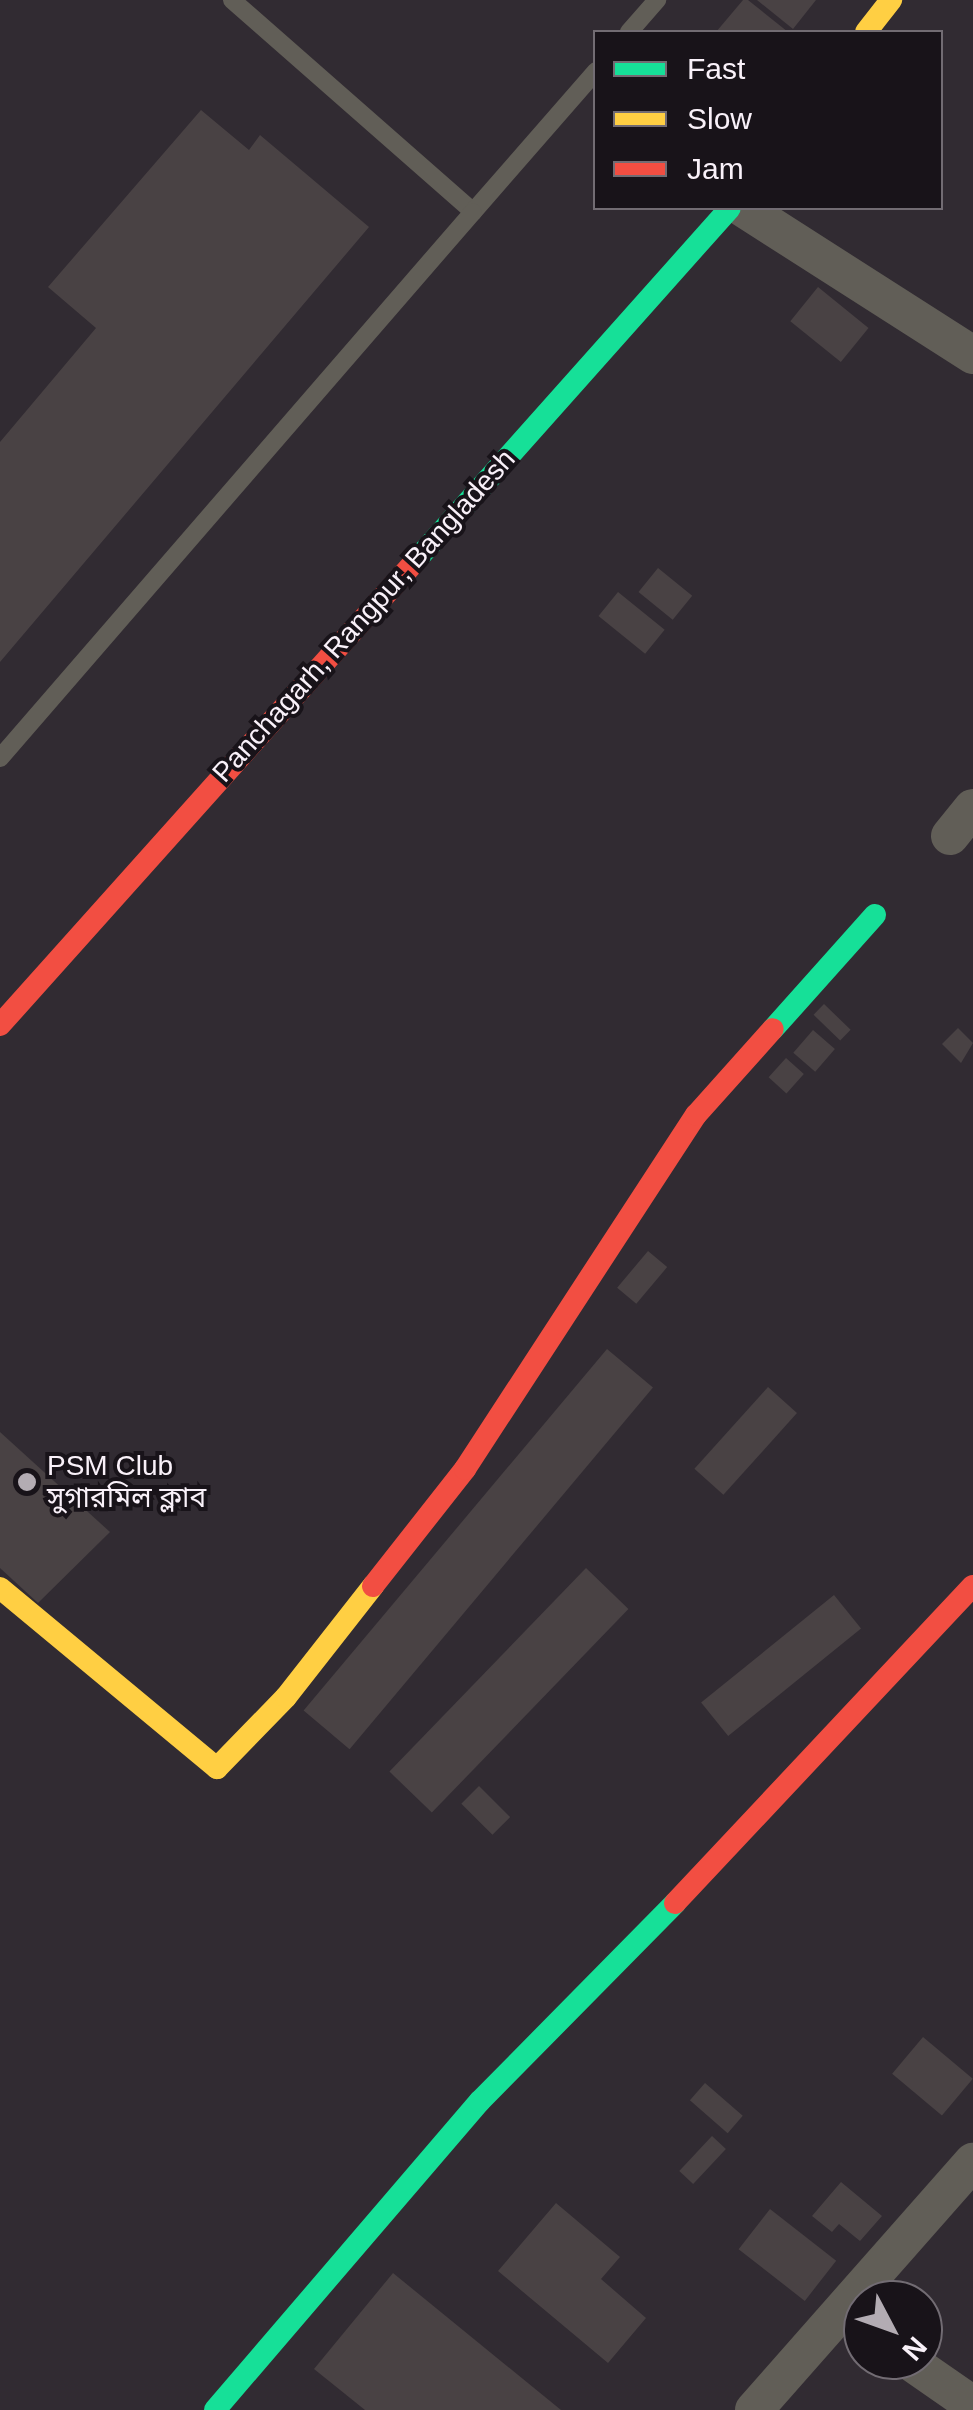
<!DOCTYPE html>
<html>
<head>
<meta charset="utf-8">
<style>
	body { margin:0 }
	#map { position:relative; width:973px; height:2410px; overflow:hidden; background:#312b32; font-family:Helvetica,"Noto Sans Bengali",sans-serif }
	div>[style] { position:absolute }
	.building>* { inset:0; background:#494244; transform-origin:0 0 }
	.lane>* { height:18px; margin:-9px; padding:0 9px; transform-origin:9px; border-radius:9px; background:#615e57 }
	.street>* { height:38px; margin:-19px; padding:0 19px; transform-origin:19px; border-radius:19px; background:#615e57 }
	.fast>* { height:22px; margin:-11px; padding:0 11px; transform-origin:11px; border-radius:11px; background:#16e098 }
	.slow>* { height:22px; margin:-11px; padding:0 11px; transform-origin:11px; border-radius:11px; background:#ffcf43 }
	.jam>* { height:22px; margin:-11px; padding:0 11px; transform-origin:11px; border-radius:11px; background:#f24e42 }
	.dots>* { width:28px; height:28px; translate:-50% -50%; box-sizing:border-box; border:5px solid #181319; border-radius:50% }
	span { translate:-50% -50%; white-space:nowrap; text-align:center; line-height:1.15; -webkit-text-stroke:8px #181319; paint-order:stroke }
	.street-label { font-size:28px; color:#f9f1f9 }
	.poi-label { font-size:28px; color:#f9f1f9 }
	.left { translate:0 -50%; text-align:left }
	.legend { position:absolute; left:593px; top:30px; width:350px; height:180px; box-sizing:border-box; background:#181319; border:2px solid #726c73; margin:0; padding:12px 18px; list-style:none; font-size:30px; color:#f9f1f9 }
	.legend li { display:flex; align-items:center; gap:20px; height:50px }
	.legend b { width:50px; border:2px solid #726c73 }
	.north { position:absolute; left:843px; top:2280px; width:100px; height:100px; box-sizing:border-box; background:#181319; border:2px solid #726c73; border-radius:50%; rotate:131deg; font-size:28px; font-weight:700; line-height:40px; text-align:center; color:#f9f1f9 }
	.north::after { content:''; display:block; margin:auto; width:35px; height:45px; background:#b3acb3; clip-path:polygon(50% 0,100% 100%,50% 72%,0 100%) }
</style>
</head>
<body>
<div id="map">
	<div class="building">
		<div style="clip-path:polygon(743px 0,748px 0,788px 32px,716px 32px)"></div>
		<div style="clip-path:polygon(757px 0,816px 0,793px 29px)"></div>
		<div style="clip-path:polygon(201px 110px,249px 150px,260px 135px,369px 227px,0 662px,0 442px,96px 328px,48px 287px)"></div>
		<div style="left:818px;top:287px;width:65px;height:44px;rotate:39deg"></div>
		<div style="left:658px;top:568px;width:44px;height:31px;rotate:39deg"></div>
		<div style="left:618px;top:592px;width:60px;height:31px;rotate:39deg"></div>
		<div style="left:824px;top:1004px;width:37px;height:15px;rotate:44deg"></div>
		<div style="clip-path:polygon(958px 1028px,973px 1043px,961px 1063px,942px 1044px)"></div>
		<div style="left:813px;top:1030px;width:29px;height:30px;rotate:41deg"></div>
		<div style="left:786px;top:1058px;width:24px;height:26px;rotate:42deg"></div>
		<div style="left:648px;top:1251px;width:25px;height:48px;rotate:40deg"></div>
		<div style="left:607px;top:1349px;width:60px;height:472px;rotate:40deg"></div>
		<div style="left:768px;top:1387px;width:39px;height:110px;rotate:42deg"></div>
		<div style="clip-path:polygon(0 1432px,110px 1532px,38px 1603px,0 1568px)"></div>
		<div style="left:586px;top:1568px;width:59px;height:283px;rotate:44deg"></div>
		<div style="left:834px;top:1595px;width:43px;height:171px;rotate:51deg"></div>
		<div style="left:479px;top:1786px;width:44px;height:25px;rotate:45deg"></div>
		<div style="left:923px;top:2037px;width:65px;height:48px;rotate:40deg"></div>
		<div style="left:705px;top:2083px;width:50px;height:23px;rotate:41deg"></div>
		<div style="left:712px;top:2136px;width:19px;height:48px;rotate:43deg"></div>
		<div style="clip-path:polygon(841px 2182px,882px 2216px,860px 2241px,839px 2224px,832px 2232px,812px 2216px)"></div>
		<div style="clip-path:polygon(556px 2203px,620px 2257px,601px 2279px,646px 2318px,608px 2363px,498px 2271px)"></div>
		<div style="left:770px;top:2209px;width:84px;height:51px;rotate:38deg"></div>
		<div style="clip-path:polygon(393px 2273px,561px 2410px,365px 2410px,314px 2369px)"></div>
	</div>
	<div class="lane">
		<div style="left:232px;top:0;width:321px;rotate:41.3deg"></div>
		<div style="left:473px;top:212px;width:187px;rotate:-48.9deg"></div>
		<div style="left:629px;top:32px;width:43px;rotate:-48.8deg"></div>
		<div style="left:0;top:758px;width:722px;rotate:-49.1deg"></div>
	</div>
	<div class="street">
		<div style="left:743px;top:208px;width:273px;rotate:32.6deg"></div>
		<div style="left:950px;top:836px;width:36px;rotate:-51deg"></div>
		<div style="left:908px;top:2360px;width:79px;rotate:34.7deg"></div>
		<div style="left:754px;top:2410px;width:331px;rotate:-48.6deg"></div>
	</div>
	<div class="fast">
		<div style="left:419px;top:557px;width:467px;rotate:-48.3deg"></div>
		<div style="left:773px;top:1029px;width:153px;rotate:-48.2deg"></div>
		<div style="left:215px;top:2410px;width:407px;rotate:-49.4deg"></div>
		<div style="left:480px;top:2101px;width:278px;rotate:-45.4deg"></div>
	</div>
	<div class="slow">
		<div style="left:866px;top:32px;width:41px;rotate:-52deg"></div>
		<div style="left:0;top:1588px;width:282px;rotate:39.7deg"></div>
		<div style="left:217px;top:1768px;width:99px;rotate:-45.8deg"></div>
		<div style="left:286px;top:1697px;width:141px;rotate:-51.9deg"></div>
	</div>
	<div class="jam">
		<div style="left:0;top:1025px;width:628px;rotate:-48.16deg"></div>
		<div style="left:373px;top:1586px;width:149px;rotate:-51.8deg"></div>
		<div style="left:465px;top:1469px;width:423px;rotate:-56.9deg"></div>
		<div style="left:696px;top:1115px;width:115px;rotate:-48.2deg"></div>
		<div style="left:675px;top:1903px;width:435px;rotate:-46.8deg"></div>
	</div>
	<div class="dots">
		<div style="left:27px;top:1482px;background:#b3acb3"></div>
	</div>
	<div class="street-label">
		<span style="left:364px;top:616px;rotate:-48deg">Panchagarh, Rangpur, Bangladesh</span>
	</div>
	<div class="poi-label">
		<span class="left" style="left:47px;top:1482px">PSM Club<br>সুগারমিল ক্লাব</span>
	</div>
	<ul class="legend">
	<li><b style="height:12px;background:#16e098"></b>Fast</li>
	<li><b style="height:12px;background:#ffcf43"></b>Slow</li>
	<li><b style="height:12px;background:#f24e42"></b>Jam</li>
	</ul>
	<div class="north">N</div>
</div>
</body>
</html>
